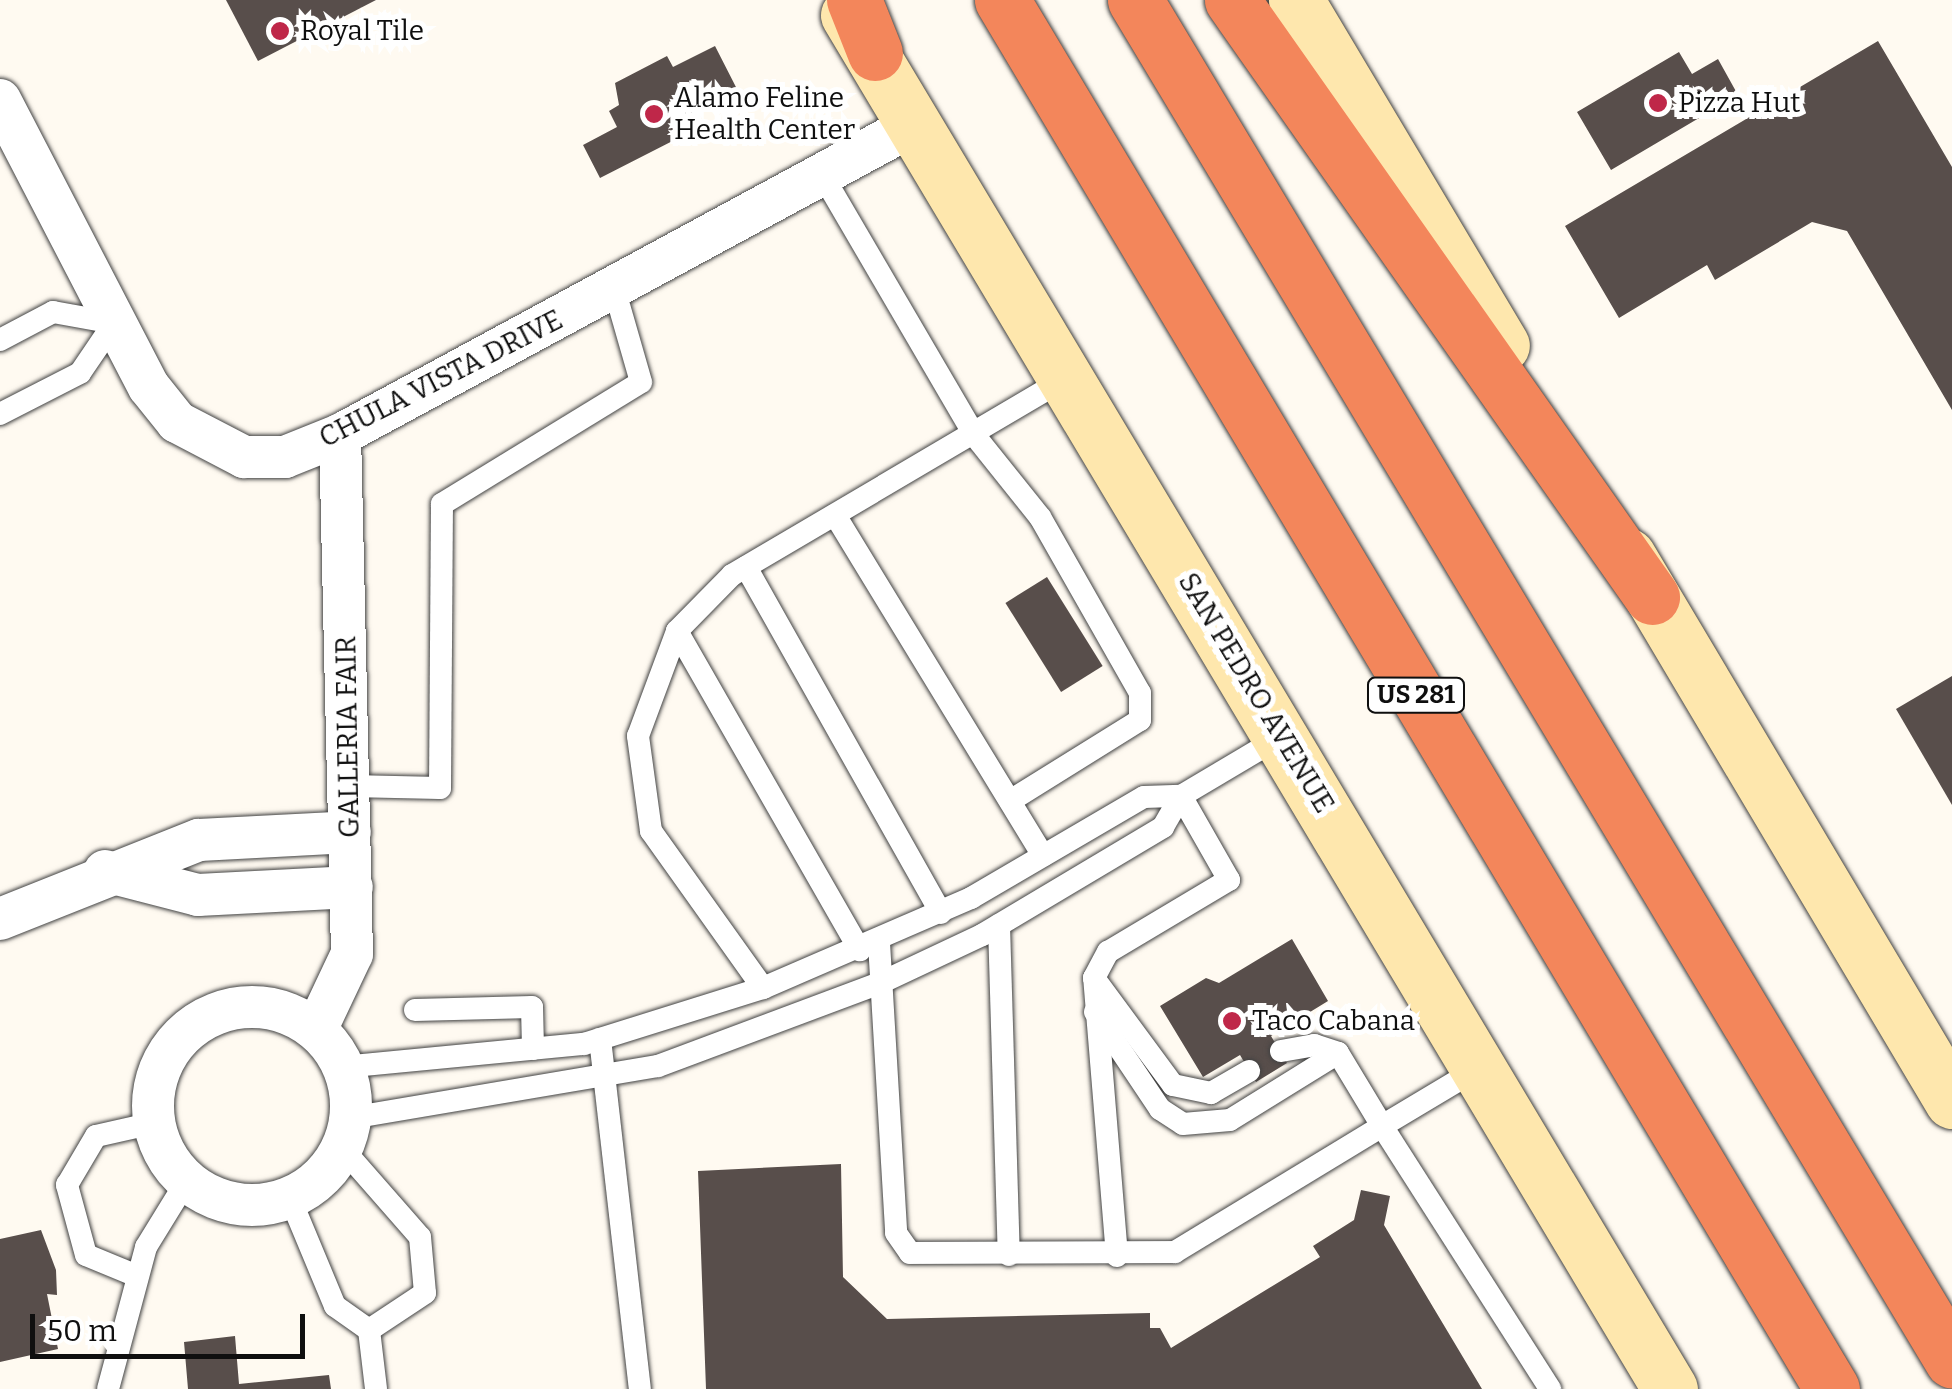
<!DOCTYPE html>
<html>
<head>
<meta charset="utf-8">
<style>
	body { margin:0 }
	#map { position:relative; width:1952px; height:1389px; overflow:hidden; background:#fffaf1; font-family:Bitter,serif }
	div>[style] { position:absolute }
	.building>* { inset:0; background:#584e4b; transform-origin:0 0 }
	.roads { filter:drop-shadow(0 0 2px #424242) drop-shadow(0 0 2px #424242) }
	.service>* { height:22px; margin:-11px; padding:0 11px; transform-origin:11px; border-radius:11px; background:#fff }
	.minor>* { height:42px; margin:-21px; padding:0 21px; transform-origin:21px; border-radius:21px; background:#fff }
	.minor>.ring { margin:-21px; padding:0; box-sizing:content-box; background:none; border:42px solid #fff; border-radius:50% }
	.secondary>* { height:55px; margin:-27.5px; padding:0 27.5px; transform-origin:27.5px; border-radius:27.5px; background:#fee7ad }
	.motorway>* { height:55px; margin:-27.5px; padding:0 27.5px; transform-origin:27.5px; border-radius:27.5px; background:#f3865b }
	.dots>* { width:28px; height:28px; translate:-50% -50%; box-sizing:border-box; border:5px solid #fff; border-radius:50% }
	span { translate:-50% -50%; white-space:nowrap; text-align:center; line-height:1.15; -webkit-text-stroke:10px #fff; paint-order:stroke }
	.shield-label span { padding:2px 8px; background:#fff; border:2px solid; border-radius:8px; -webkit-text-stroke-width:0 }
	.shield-label { font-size:25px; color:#0f0f0f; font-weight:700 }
	.poi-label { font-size:28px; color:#0f0f0f }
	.left { translate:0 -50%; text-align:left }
	.street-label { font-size:28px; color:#0f0f0f }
	.scale { position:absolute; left:30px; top:1314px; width:275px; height:45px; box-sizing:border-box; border:5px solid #0f0f0f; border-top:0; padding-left:12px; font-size:30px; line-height:35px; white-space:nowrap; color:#0f0f0f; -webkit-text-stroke:8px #fff; paint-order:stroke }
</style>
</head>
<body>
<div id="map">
	<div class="building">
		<div style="clip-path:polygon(226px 0,376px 0,258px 61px)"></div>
		<div style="clip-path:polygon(1878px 41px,1952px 167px,1952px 410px,1847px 231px,1812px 222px,1715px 280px,1707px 265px,1619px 318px,1565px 226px)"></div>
		<div style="clip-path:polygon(715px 46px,739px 93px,692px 116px,698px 128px,600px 178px,583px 145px,617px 127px,609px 111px,619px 105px,615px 83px,667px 56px,673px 67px)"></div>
		<div style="clip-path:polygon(1679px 52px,1692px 74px,1718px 59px,1738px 95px,1611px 170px,1577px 112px)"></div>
		<div style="left:1047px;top:577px;width:105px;height:49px;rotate:58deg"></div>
		<div style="clip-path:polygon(1952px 676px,1952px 805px,1896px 709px)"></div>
		<div style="clip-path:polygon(1292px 939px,1328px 1001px,1271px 1036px,1287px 1063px,1256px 1082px,1240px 1055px,1203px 1077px,1160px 1006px,1206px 978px,1219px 983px)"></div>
		<div style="clip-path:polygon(841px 1164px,843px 1277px,887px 1319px,1150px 1313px,1150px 1328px,1160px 1328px,1171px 1348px,1320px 1257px,1313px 1246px,1354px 1220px,1361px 1190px,1390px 1196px,1384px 1225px,1482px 1389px,706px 1389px,698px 1171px)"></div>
		<div style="clip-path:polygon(41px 1230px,56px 1270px,57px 1295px,47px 1294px,58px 1349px,0 1362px,0 1239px)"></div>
		<div style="clip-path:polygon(235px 1336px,239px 1384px,329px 1375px,331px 1389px,188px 1389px,184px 1342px)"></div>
	</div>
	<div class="roads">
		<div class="service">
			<div style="left:823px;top:176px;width:301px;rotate:59.7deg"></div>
			<div style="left:975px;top:436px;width:104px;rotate:51.3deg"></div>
			<div style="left:1040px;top:517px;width:202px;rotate:60.4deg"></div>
			<div style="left:1140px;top:693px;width:27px;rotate:90deg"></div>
			<div style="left:1140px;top:720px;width:153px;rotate:148.1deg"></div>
			<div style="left:0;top:340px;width:60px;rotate:-27.8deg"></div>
			<div style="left:53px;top:312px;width:62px;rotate:10.2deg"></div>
			<div style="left:114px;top:323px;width:60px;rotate:124.2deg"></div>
			<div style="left:80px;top:373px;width:90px;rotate:152.9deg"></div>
			<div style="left:835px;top:515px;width:399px;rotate:58.6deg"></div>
			<div style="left:746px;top:567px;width:397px;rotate:60.6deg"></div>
			<div style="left:677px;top:631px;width:368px;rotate:60.2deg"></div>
			<div style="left:350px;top:786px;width:90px;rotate:1.3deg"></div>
			<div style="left:440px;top:788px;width:284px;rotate:-89.6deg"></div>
			<div style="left:442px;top:504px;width:233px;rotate:-31.5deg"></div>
			<div style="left:641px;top:382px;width:98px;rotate:-106deg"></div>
			<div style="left:999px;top:925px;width:330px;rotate:88.3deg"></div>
			<div style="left:879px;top:943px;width:290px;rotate:86.6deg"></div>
			<div style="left:896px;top:1233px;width:24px;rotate:55deg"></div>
			<div style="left:910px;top:1253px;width:265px;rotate:-0.2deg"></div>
			<div style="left:1175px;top:1252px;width:242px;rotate:-31.3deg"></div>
			<div style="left:1382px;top:1126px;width:312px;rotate:57.4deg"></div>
			<div style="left:1094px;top:978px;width:133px;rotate:53.6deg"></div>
			<div style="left:1173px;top:1085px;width:39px;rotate:12deg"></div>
			<div style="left:1211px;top:1093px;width:44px;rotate:-30.1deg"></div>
			<div style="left:763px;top:988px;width:193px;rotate:-125.5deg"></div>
			<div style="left:651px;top:831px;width:96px;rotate:-97.8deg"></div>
			<div style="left:638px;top:736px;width:112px;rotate:-69.6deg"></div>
			<div style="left:677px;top:631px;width:78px;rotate:-45.5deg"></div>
			<div style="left:732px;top:575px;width:388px;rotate:-30.5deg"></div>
			<div style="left:415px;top:1010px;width:117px;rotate:-1.5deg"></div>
			<div style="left:532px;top:1007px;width:42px;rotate:88.6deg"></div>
			<div style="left:1095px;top:1012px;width:117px;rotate:56.2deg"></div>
			<div style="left:1160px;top:1109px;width:27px;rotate:33deg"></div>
			<div style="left:1183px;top:1124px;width:47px;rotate:-4.9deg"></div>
			<div style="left:1230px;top:1120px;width:127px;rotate:-31.8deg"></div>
			<div style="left:1338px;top:1053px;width:85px;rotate:58.9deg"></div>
			<div style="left:1382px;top:1126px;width:113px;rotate:-30.9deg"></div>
			<div style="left:600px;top:1039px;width:352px;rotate:83.5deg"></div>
			<div style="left:1281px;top:1051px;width:34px;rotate:-10deg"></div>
			<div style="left:1314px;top:1045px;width:25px;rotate:18deg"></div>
			<div style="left:343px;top:1067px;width:242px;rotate:-5.5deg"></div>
			<div style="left:584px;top:1044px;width:188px;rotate:-17.4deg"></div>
			<div style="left:763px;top:988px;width:227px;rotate:-23.4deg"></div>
			<div style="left:971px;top:898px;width:200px;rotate:-30.3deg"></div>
			<div style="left:1144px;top:797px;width:37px;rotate:-2deg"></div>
			<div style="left:1181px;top:796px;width:117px;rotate:-30.7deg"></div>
			<div style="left:350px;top:1118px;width:312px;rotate:-9.6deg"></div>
			<div style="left:658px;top:1066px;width:237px;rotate:-20.5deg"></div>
			<div style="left:880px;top:983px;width:113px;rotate:-25.2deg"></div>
			<div style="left:982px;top:935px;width:211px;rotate:-30.8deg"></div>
			<div style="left:1163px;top:827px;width:36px;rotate:-60deg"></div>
			<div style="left:342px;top:1148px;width:118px;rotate:48.8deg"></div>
			<div style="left:420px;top:1237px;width:56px;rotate:84.9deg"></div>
			<div style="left:425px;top:1293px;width:67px;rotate:146.5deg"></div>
			<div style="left:290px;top:1198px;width:117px;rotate:67.4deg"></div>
			<div style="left:335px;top:1306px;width:42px;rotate:35.2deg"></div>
			<div style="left:369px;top:1330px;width:59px;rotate:83.2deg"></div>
			<div style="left:1117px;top:1256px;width:279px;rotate:-94.7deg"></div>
			<div style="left:1094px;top:978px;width:30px;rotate:-62deg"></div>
			<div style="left:1108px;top:952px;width:141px;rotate:-30.8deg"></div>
			<div style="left:1229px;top:880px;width:97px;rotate:-119.7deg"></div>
			<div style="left:137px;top:1276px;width:55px;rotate:-157.6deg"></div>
			<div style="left:86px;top:1255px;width:73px;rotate:-105.2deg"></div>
			<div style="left:67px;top:1185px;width:57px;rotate:-59.4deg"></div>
			<div style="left:96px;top:1136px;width:58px;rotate:-12.8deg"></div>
			<div style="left:108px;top:1389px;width:147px;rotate:-75deg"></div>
			<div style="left:146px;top:1247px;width:76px;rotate:-58.4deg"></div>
		</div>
		<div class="minor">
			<div style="left:0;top:100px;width:323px;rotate:62.6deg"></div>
			<div style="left:149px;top:387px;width:45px;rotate:51.3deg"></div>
			<div style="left:177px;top:422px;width:76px;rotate:27.6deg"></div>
			<div style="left:244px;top:457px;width:41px"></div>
			<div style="left:285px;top:457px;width:59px;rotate:-21.8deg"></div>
			<div style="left:340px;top:435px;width:656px;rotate:-28.4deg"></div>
			<div style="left:105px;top:871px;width:96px;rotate:14.5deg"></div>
			<div style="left:198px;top:895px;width:154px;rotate:-3deg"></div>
			<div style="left:0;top:919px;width:214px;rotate:-21.7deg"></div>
			<div style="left:199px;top:840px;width:151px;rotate:-3deg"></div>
			<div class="ring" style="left:153px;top:1007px;width:156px;height:156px"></div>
			<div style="left:316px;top:1030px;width:84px;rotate:-64.7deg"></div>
			<div style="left:352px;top:954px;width:519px;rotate:-91.32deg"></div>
		</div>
		<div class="secondary">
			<div style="left:1296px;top:0;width:402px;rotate:59.2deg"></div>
			<div style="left:848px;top:15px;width:1601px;rotate:59.11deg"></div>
			<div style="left:1628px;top:556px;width:634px;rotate:59.27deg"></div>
		</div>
		<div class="motorway">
			<div style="left:854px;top:0;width:57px;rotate:68.4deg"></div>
			<div style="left:1002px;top:0;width:1618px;rotate:59.14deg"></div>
			<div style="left:1135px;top:0;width:1587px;rotate:59.01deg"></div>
			<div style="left:1232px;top:0;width:730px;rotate:54.87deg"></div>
		</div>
	</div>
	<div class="dots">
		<div style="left:280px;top:31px;background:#bf2749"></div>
		<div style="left:1658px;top:103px;background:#bf2749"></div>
		<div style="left:654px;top:114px;background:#bf2749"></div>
		<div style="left:1232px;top:1021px;background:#bf2749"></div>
	</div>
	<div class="shield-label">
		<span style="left:1416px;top:695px">US 281</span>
	</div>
	<div class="poi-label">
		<span class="left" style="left:300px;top:31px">Royal Tile</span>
		<span class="left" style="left:674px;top:114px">Alamo Feline<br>Health Center</span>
		<span class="left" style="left:1678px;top:103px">Pizza Hut</span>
		<span class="left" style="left:1252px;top:1021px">Taco Cabana</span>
	</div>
	<div class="street-label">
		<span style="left:441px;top:379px;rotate:-27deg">CHULA VISTA DRIVE</span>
		<span style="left:1256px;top:693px;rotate:59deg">SAN PEDRO AVENUE</span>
		<span style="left:348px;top:737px;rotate:-91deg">GALLERIA FAIR</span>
	</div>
	<div class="scale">50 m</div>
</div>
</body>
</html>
